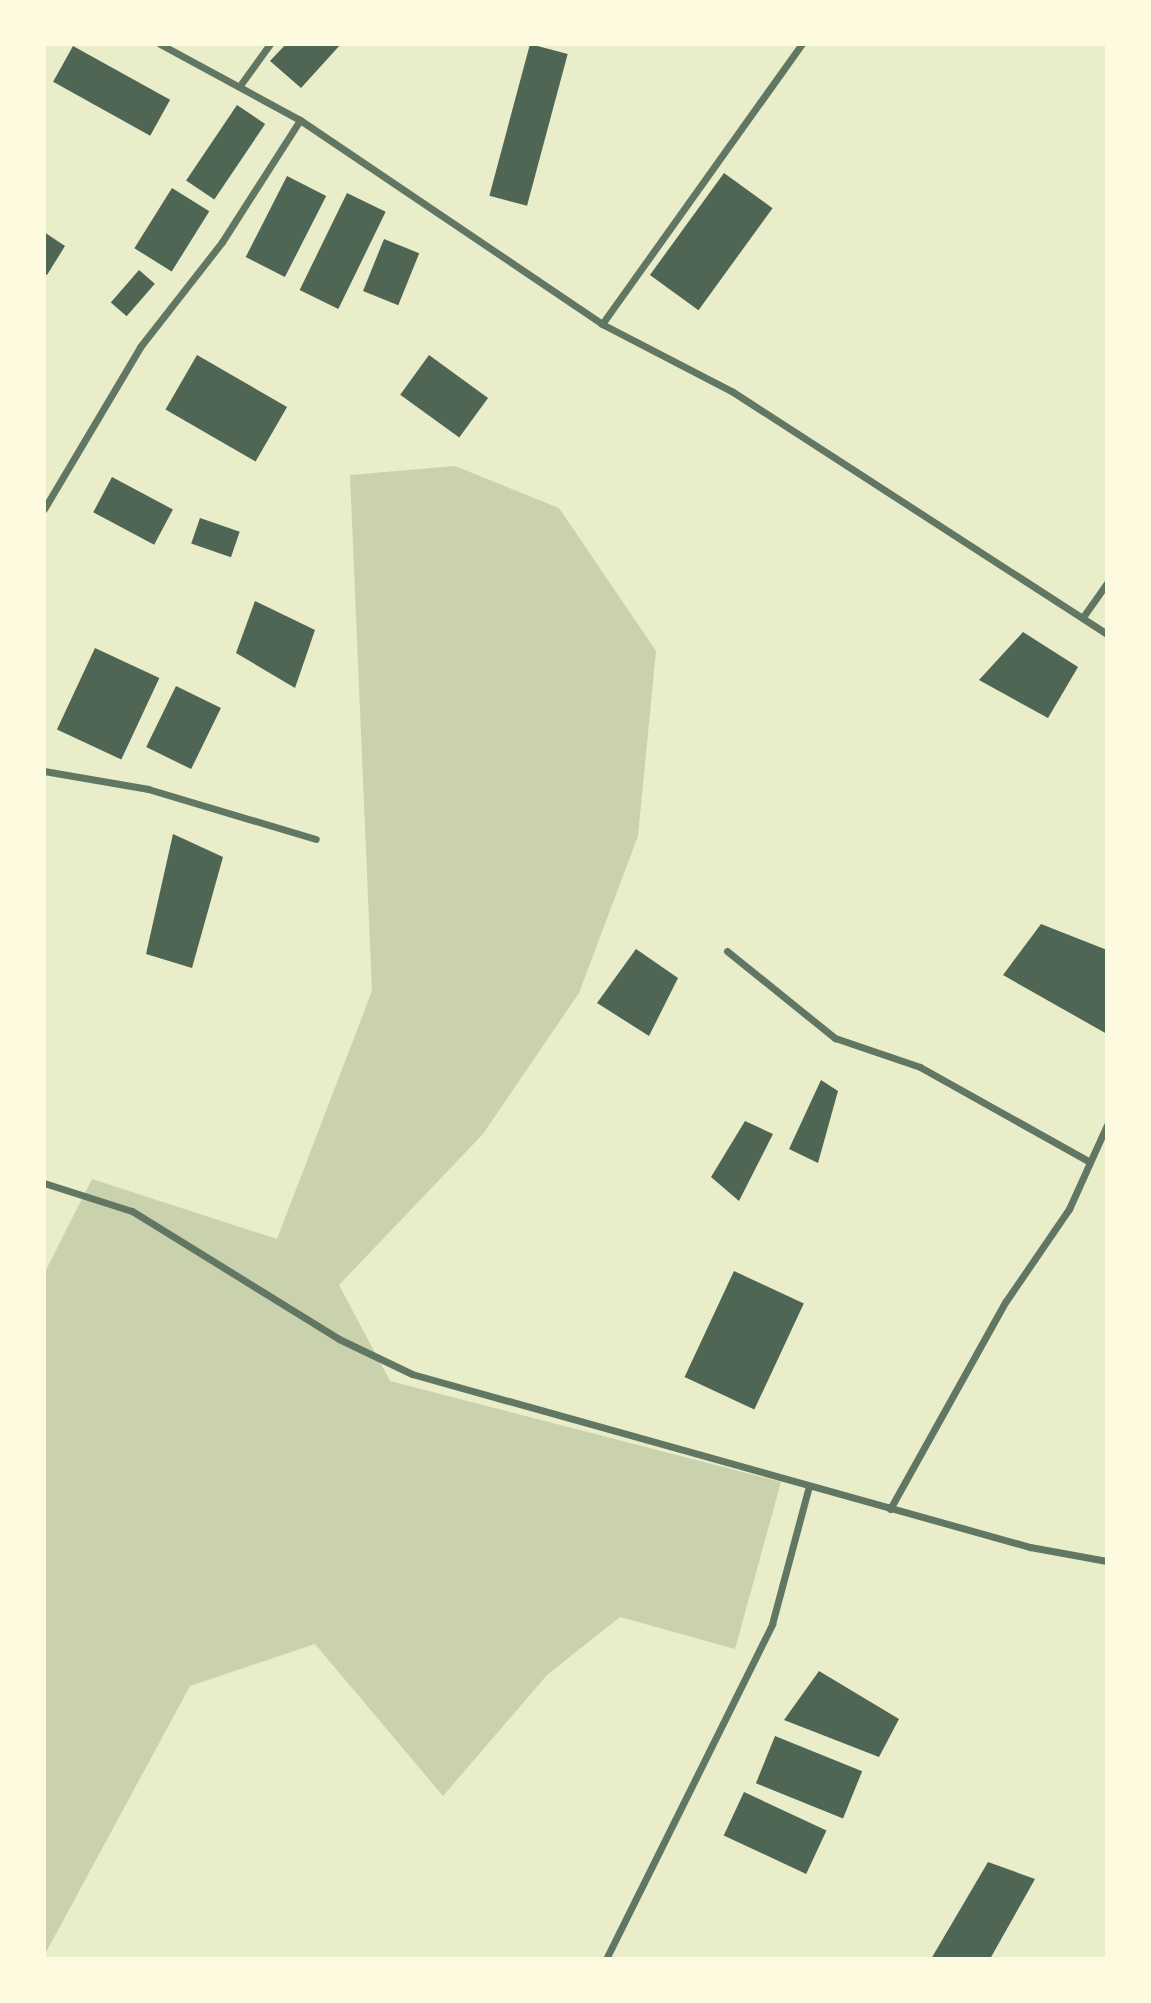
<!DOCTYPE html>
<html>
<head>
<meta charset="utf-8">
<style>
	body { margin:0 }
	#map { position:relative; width:1151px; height:2003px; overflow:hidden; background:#e9edc9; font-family:"Golos Text",sans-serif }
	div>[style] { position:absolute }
	.green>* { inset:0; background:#cad2ad }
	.building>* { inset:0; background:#4f6655; transform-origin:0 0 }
	.minor>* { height:7px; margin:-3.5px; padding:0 3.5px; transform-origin:3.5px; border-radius:3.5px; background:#617663 }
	span { translate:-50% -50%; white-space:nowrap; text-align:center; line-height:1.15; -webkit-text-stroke:7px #fefae0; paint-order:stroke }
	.frame { position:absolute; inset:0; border:46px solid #fefae0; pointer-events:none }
</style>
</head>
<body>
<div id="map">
	<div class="green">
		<div style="clip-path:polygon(455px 466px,559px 508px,656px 651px,638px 836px,579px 993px,483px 1134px,339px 1285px,390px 1381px,781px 1482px,735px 1649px,620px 1617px,547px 1675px,443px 1796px,315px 1644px,190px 1686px,44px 1956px,44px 1274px,92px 1179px,277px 1239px,372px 991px,350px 475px)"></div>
	</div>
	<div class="building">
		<div style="clip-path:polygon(286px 44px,341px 44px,301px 88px,270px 61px)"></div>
		<div style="left:530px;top:44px;width:39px;height:157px;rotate:15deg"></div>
		<div style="left:73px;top:46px;width:111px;height:41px;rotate:29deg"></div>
		<div style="left:237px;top:105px;width:34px;height:91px;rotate:34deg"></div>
		<div style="left:724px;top:173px;width:60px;height:126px;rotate:36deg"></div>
		<div style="left:287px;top:176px;width:44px;height:91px;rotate:27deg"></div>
		<div style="left:172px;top:188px;width:44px;height:71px;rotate:32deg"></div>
		<div style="left:347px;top:193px;width:43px;height:108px;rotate:26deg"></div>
		<div style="clip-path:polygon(44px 232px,65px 246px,47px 275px,44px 273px)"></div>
		<div style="left:384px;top:239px;width:38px;height:56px;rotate:22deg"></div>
		<div style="left:139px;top:270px;width:21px;height:43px;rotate:41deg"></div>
		<div style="left:197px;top:355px;width:104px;height:63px;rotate:30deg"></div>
		<div style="left:429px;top:355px;width:73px;height:49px;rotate:36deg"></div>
		<div style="left:112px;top:477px;width:69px;height:40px;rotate:28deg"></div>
		<div style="left:200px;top:518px;width:42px;height:27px;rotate:19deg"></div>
		<div style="clip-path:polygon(255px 601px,315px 630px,295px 688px,236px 653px)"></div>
		<div style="clip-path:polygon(1023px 632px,1078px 667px,1048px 718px,979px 680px)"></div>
		<div style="left:95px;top:648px;width:71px;height:90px;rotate:25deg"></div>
		<div style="left:176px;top:686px;width:50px;height:68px;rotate:26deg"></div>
		<div style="clip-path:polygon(173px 834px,223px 857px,192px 968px,146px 954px)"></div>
		<div style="clip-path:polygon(1041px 924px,1107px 950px,1107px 1034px,1003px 975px)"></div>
		<div style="clip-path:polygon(636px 949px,678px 978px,649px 1036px,597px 1003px)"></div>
		<div style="clip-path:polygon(821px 1080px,838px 1091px,818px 1163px,789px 1149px)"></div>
		<div style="clip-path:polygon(745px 1121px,773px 1134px,739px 1201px,711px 1177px)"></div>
		<div style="left:734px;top:1271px;width:77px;height:117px;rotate:25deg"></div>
		<div style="clip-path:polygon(819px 1671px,899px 1719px,879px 1757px,784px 1720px)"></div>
		<div style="left:775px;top:1736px;width:94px;height:51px;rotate:22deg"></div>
		<div style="left:744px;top:1792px;width:91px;height:48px;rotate:25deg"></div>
		<div style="clip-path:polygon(988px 1862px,1035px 1879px,990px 1959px,931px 1959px)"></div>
	</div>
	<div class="minor">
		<div style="left:160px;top:44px;width:159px;rotate:28.5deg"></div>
		<div style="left:300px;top:120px;width:364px;rotate:34deg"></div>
		<div style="left:602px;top:324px;width:148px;rotate:27.4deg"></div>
		<div style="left:733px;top:392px;width:445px;rotate:32.9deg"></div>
		<div style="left:241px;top:84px;width:49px;rotate:-54.1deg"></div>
		<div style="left:602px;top:324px;width:344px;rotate:-54.5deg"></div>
		<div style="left:44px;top:509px;width:188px;rotate:-59.3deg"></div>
		<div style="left:140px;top:347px;width:133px;rotate:-52deg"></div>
		<div style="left:222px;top:242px;width:145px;rotate:-57.4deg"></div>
		<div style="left:1083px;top:617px;width:42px;rotate:-54.8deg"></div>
		<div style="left:44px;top:771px;width:106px;rotate:9.8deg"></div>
		<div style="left:148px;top:789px;width:175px;rotate:16.6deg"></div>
		<div style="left:727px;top:951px;width:139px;rotate:38.9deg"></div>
		<div style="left:835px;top:1038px;width:90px;rotate:18.8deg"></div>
		<div style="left:920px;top:1067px;width:193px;rotate:29.2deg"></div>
		<div style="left:44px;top:1183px;width:92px;rotate:17.7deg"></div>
		<div style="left:132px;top:1211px;width:243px;rotate:31.7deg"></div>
		<div style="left:339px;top:1339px;width:81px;rotate:25.6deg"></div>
		<div style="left:412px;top:1374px;width:642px;rotate:15.64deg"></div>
		<div style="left:1030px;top:1547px;width:78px;rotate:10.3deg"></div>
		<div style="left:890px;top:1509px;width:238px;rotate:-60.9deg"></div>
		<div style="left:1006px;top:1301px;width:112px;rotate:-55.6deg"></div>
		<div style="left:1069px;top:1209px;width:92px;rotate:-65.7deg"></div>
		<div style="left:606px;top:1959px;width:374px;rotate:-63.6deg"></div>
		<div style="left:772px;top:1624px;width:143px;rotate:-75deg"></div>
	</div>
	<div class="frame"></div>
</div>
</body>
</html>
